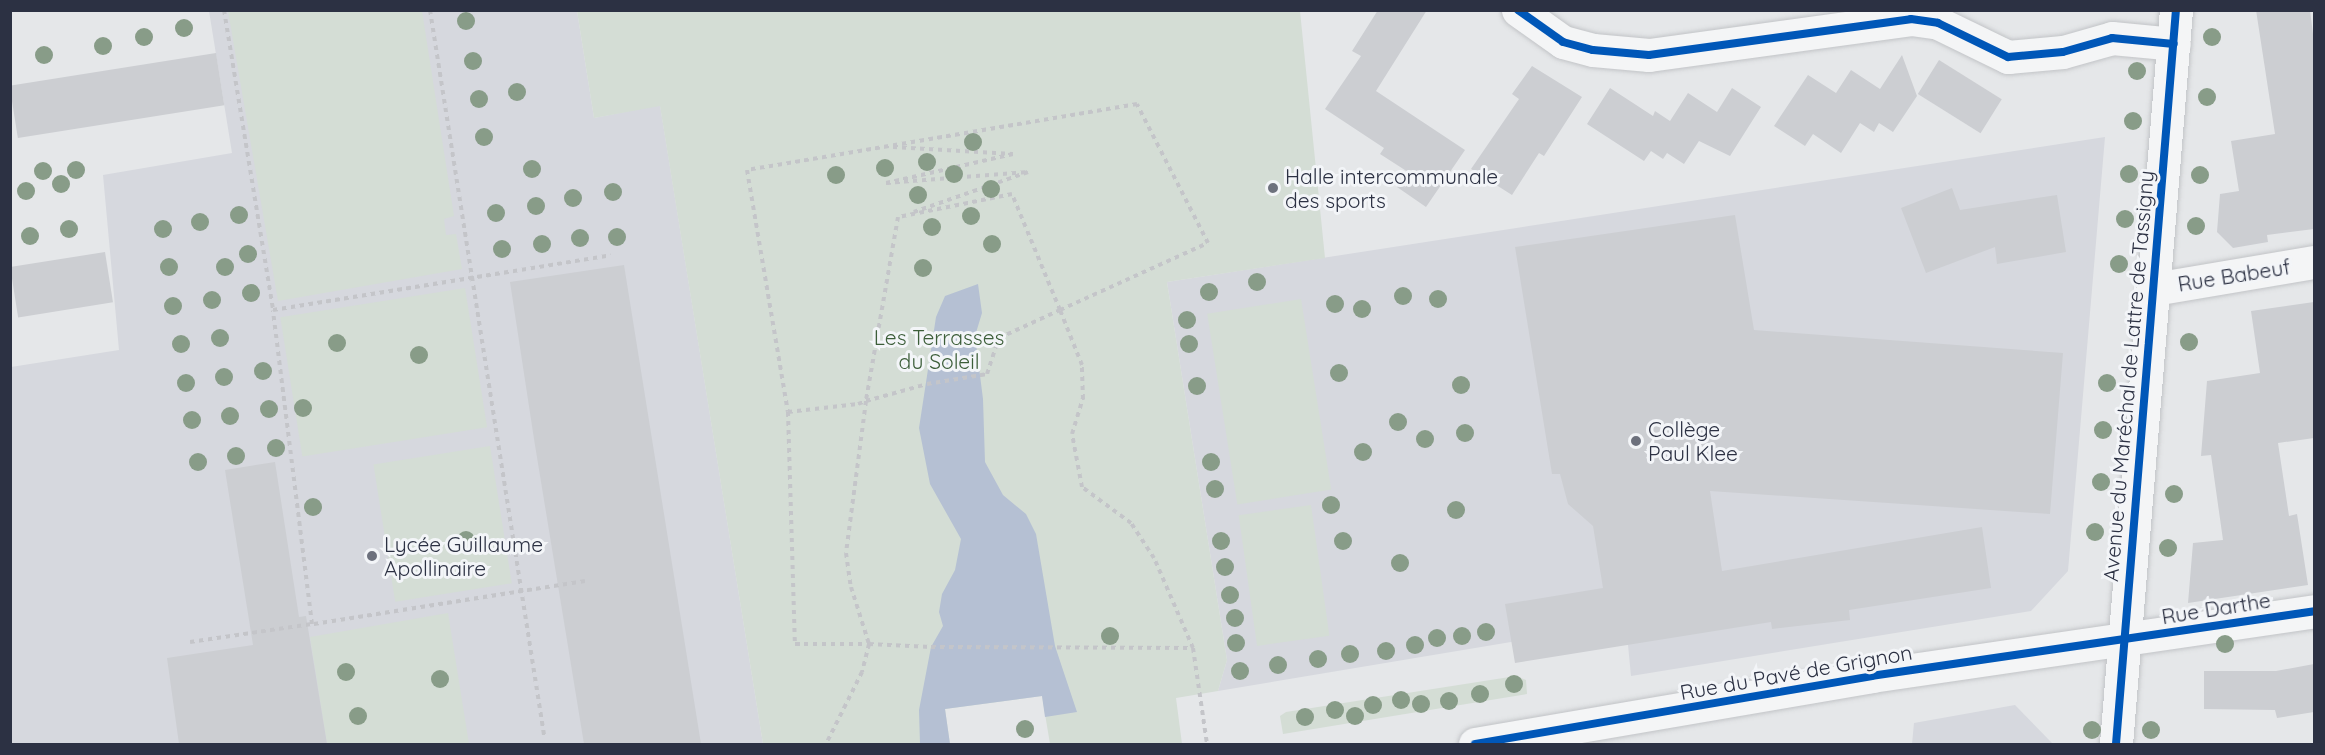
<!DOCTYPE html>
<html>
<head>
<meta charset="utf-8">
<style>
	body { margin:0 }
	#map { position:relative; width:2325px; height:755px; overflow:hidden; background:#e5e7e9; font-family:Quicksand,sans-serif }
	div>[style] { position:absolute }
	.built>* { inset:0; background:#d6d8de }
	.green>* { inset:0; background:#d4ddd5; transform-origin:0 0 }
	.water>* { inset:0; background:#b5c0d3 }
	.building>* { inset:0; background:#ccced2; transform-origin:0 0 }
	.path>* { height:4px; margin-top:-2px; transform-origin:0; background:repeating-linear-gradient(90deg,#c4c5c9 0 4.5px,transparent 0 9px) }
	.roads { filter:drop-shadow(0 0 2px #c2c4c7) drop-shadow(0 0 2px #c2c4c7) }
	.minor>* { height:33px; margin:-16.5px; padding:0 16.5px; transform-origin:16.5px; border-radius:16.5px; background:#f4f5f6 }
	.tertiary>* { height:33px; margin:-16.5px; padding:0 16.5px; transform-origin:16.5px; border-radius:16.5px; background:#f4f5f6 }
	.cycleway>* { height:8px; margin:-4px; padding:0 4px; transform-origin:4px; border-radius:4px; background:#0057b8 }
	.trees>* { width:18px; height:18px; margin:-9px; border-radius:50%; background:#889c88 }
	.dots>* { width:16px; height:16px; translate:-50% -50%; box-sizing:border-box; border:3px solid #f3f5f8; border-radius:50% }
	span { translate:-50% -50%; white-space:nowrap; text-align:center; line-height:1.15; -webkit-text-stroke:6px #f3f5f8; paint-order:stroke }
	.poi-label { font-size:21px; color:#2c3143 }
	.left { translate:0 -50%; text-align:left }
	.street-label { font-size:21px; color:#2c3143 }
	.park-label { font-size:21px; color:#3c5e39 }
	.frame { position:absolute; inset:0; border:12px solid #2c3143; pointer-events:none }
</style>
</head>
<body>
<div id="map">
	<div class="built">
		<div style="clip-path:polygon(209px 11px,577px 11px,594px 118px,660px 105px,763px 744px,11px 744px,11px 367px,119px 350px,103px 175px,232px 153px)"></div>
		<div style="clip-path:polygon(2105px 137px,2068px 571px,2031px 611px,1631px 676px,1628px 645px,1511px 642px,1218px 691px,1227px 660px,1167px 282px)"></div>
		<div style="clip-path:polygon(2015px 705px,2053px 744px,1912px 744px,1914px 723px)"></div>
	</div>
	<div class="green">
		<div style="clip-path:polygon(228px 11px,422px 11px,454px 216px,444px 219px,446px 235px,456px 234px,462px 269px,278px 301px)"></div>
		<div style="clip-path:polygon(577px 11px,1300px 11px,1325px 258px,1167px 282px,1227px 660px,1218px 691px,1176px 698px,1182px 744px,1050px 744px,1042px 696px,945px 709px,950px 744px,763px 744px,660px 106px,594px 118px)"></div>
		<div style="left:465px;top:288px;width:141px;height:187px;rotate:81deg"></div>
		<div style="left:1301px;top:299px;width:193px;height:95px;rotate:81deg"></div>
		<div style="left:490px;top:446px;width:139px;height:118px;rotate:81deg"></div>
		<div style="left:1311px;top:505px;width:132px;height:73px;rotate:82deg"></div>
		<div style="clip-path:polygon(448px 613px,469px 744px,327px 744px,310px 637px)"></div>
		<div style="clip-path:polygon(1516px 676px,1526px 680px,1527px 694px,1283px 734px,1280px 716px,1286px 712px)"></div>
	</div>
	<div class="water">
		<div style="clip-path:polygon(978px 284px,982px 313px,975px 336px,983px 399px,985px 462px,1003px 495px,1026px 514px,1036px 534px,1055px 646px,1077px 712px,1045px 717px,1042px 696px,945px 709px,950px 744px,920px 744px,919px 710px,931px 647px,943px 626px,939px 612px,942px 594px,955px 570px,961px 539px,930px 484px,919px 428px,936px 317px,945px 296px)"></div>
	</div>
	<div class="building">
		<div style="clip-path:polygon(1378px 10px,1427px 10px,1376px 91px,1465px 150px,1426px 207px,1397px 187px,1408px 172px,1380px 154px,1384px 148px,1325px 109px,1361px 56px,1352px 51px)"></div>
		<div style="clip-path:polygon(2256px 10px,2310px 10px,2314px 42px,2314px 229px,2267px 235px,2268px 242px,2233px 248px,2217px 232px,2220px 194px,2239px 191px,2231px 141px,2275px 134px)"></div>
		<div style="left:216px;top:53px;width:53px;height:209px;rotate:81deg"></div>
		<div style="clip-path:polygon(1902px 55px,1917px 96px,1893px 132px,1879px 123px,1874px 132px,1860px 123px,1841px 153px,1813px 134px,1805px 146px,1774px 126px,1808px 75px,1836px 93px,1851px 70px,1880px 89px)"></div>
		<div style="left:1939px;top:60px;width:74px;height:40px;rotate:32deg"></div>
		<div style="clip-path:polygon(1532px 66px,1582px 97px,1544px 156px,1539px 153px,1512px 195px,1471px 169px,1519px 99px,1512px 94px)"></div>
		<div style="clip-path:polygon(1610px 88px,1653px 116px,1655px 111px,1670px 121px,1688px 93px,1717px 112px,1732px 88px,1761px 107px,1730px 156px,1699px 141px,1684px 164px,1667px 153px,1663px 159px,1651px 151px,1644px 161px,1587px 124px)"></div>
		<div style="clip-path:polygon(1952px 188px,1960px 210px,2057px 195px,2066px 252px,1997px 264px,1995px 247px,1926px 273px,1901px 208px)"></div>
		<div style="clip-path:polygon(1735px 215px,1754px 330px,2063px 353px,2050px 514px,1710px 491px,1722px 571px,1982px 527px,1991px 588px,1849px 610px,1850px 620px,1772px 629px,1771px 622px,1515px 663px,1505px 604px,1603px 588px,1593px 526px,1568px 504px,1560px 474px,1552px 474px,1515px 247px)"></div>
		<div style="left:105px;top:252px;width:51px;height:96px;rotate:81deg"></div>
		<div style="clip-path:polygon(624px 265px,701px 744px,584px 744px,534px 439px,510px 282px)"></div>
		<div style="clip-path:polygon(2314px 302px,2314px 438px,2278px 443px,2289px 516px,2297px 514px,2308px 585px,2188px 603px,2193px 543px,2223px 540px,2211px 455px,2201px 456px,2207px 381px,2260px 373px,2251px 311px)"></div>
		<div style="clip-path:polygon(275px 462px,299px 617px,306px 616px,327px 744px,179px 744px,167px 658px,253px 645px,225px 470px)"></div>
		<div style="clip-path:polygon(2314px 664px,2314px 712px,2277px 718px,2275px 710px,2204px 709px,2204px 671px,2276px 671px)"></div>
	</div>
	<div class="path">
		<div style="left:224px;top:10px;width:304px;rotate:80.7deg"></div>
		<div style="left:430px;top:10px;width:734px;rotate:81.06deg"></div>
		<div style="left:893px;top:147px;width:120px;rotate:3.3deg"></div>
		<div style="left:1013px;top:154px;width:130px;rotate:167.1deg"></div>
		<div style="left:886px;top:183px;width:142px;rotate:-4.4deg"></div>
		<div style="left:1028px;top:172px;width:121px;rotate:160.7deg"></div>
		<div style="left:788px;top:412px;width:70px;rotate:-6.5deg"></div>
		<div style="left:858px;top:404px;width:9px;rotate:-21deg"></div>
		<div style="left:866px;top:401px;width:63px;rotate:-15.6deg"></div>
		<div style="left:927px;top:384px;width:61px;rotate:-9.5deg"></div>
		<div style="left:987px;top:374px;width:38px;rotate:-72deg"></div>
		<div style="left:999px;top:338px;width:67px;rotate:-24.7deg"></div>
		<div style="left:1060px;top:310px;width:162px;rotate:-24.4deg"></div>
		<div style="left:1208px;top:243px;width:156px;rotate:-117.1deg"></div>
		<div style="left:1137px;top:104px;width:396px;rotate:170.4deg"></div>
		<div style="left:747px;top:170px;width:245px;rotate:80.4deg"></div>
		<div style="left:788px;top:412px;width:232px;rotate:88.3deg"></div>
		<div style="left:795px;top:644px;width:74px"></div>
		<div style="left:869px;top:644px;width:62px;rotate:2.8deg"></div>
		<div style="left:931px;top:647px;width:262px;rotate:0.2deg"></div>
		<div style="left:1193px;top:648px;width:98px;rotate:-113.4deg"></div>
		<div style="left:1154px;top:558px;width:42px;rotate:-123.3deg"></div>
		<div style="left:1131px;top:523px;width:61px;rotate:-143.7deg"></div>
		<div style="left:1082px;top:487px;width:54px;rotate:-100.7deg"></div>
		<div style="left:1072px;top:434px;width:37px;rotate:-73deg"></div>
		<div style="left:1083px;top:399px;width:34px;rotate:-92deg"></div>
		<div style="left:1082px;top:365px;width:59px;rotate:-111.8deg"></div>
		<div style="left:1060px;top:310px;width:126px;rotate:-112.5deg"></div>
		<div style="left:1012px;top:194px;width:116px;rotate:168.6deg"></div>
		<div style="left:898px;top:217px;width:187px;rotate:99.9deg"></div>
		<div style="left:866px;top:401px;width:153px;rotate:97.5deg"></div>
		<div style="left:846px;top:553px;width:34px;rotate:82deg"></div>
		<div style="left:851px;top:587px;width:60px;rotate:72.5deg"></div>
		<div style="left:869px;top:644px;width:29px;rotate:104deg"></div>
		<div style="left:862px;top:672px;width:80px;rotate:116.6deg"></div>
		<div style="left:585px;top:581px;width:276px;rotate:171deg"></div>
		<div style="left:312px;top:624px;width:316px;rotate:-97.1deg"></div>
		<div style="left:273px;top:310px;width:342px;rotate:-9.2deg"></div>
		<div style="left:190px;top:642px;width:123px;rotate:-8.4deg"></div>
		<div style="left:1193px;top:648px;width:97px;rotate:81.7deg"></div>
	</div>
	<div class="roads">
		<div class="minor">
			<div style="left:1518px;top:10px;width:55px;rotate:35.4deg"></div>
			<div style="left:1563px;top:42px;width:31px;rotate:15deg"></div>
			<div style="left:1593px;top:50px;width:56px;rotate:5.1deg"></div>
			<div style="left:1649px;top:55px;width:264px;rotate:-7.8deg"></div>
			<div style="left:1911px;top:19px;width:27px;rotate:8deg"></div>
			<div style="left:1938px;top:23px;width:78px;rotate:25.9deg"></div>
			<div style="left:2008px;top:57px;width:55px;rotate:-5.2deg"></div>
			<div style="left:2063px;top:52px;width:51px;rotate:-15.9deg"></div>
			<div style="left:2112px;top:38px;width:62px;rotate:5.5deg"></div>
			<div style="left:2154px;top:289px;width:162px;rotate:-9.6deg"></div>
			<div style="left:1475px;top:744px;width:402px;rotate:-9.7deg"></div>
			<div style="left:1871px;top:676px;width:448px;rotate:-8.3deg"></div>
		</div>
		<div class="tertiary">
			<div style="left:2116px;top:744px;width:736px;rotate:-85.33deg"></div>
		</div>
	</div>
	<div class="cycleway">
		<div style="left:1518px;top:10px;width:55px;rotate:35.4deg"></div>
		<div style="left:1563px;top:42px;width:31px;rotate:15deg"></div>
		<div style="left:1593px;top:50px;width:56px;rotate:5.1deg"></div>
		<div style="left:1649px;top:55px;width:264px;rotate:-7.8deg"></div>
		<div style="left:1911px;top:19px;width:27px;rotate:8deg"></div>
		<div style="left:1938px;top:23px;width:78px;rotate:25.9deg"></div>
		<div style="left:2008px;top:57px;width:55px;rotate:-5.2deg"></div>
		<div style="left:2063px;top:52px;width:51px;rotate:-15.9deg"></div>
		<div style="left:2112px;top:38px;width:62px;rotate:5.5deg"></div>
		<div style="left:1475px;top:744px;width:402px;rotate:-9.7deg"></div>
		<div style="left:1871px;top:676px;width:448px;rotate:-8.3deg"></div>
		<div style="left:2116px;top:744px;width:736px;rotate:-85.33deg"></div>
	</div>
	<div class="trees">
		<div style="left:466px;top:21px"></div>
		<div style="left:184px;top:28px"></div>
		<div style="left:144px;top:37px"></div>
		<div style="left:2212px;top:37px"></div>
		<div style="left:103px;top:46px"></div>
		<div style="left:44px;top:55px"></div>
		<div style="left:473px;top:61px"></div>
		<div style="left:2137px;top:71px"></div>
		<div style="left:517px;top:92px"></div>
		<div style="left:2207px;top:97px"></div>
		<div style="left:479px;top:99px"></div>
		<div style="left:2133px;top:121px"></div>
		<div style="left:484px;top:137px"></div>
		<div style="left:973px;top:142px"></div>
		<div style="left:927px;top:162px"></div>
		<div style="left:885px;top:168px"></div>
		<div style="left:532px;top:169px"></div>
		<div style="left:76px;top:170px"></div>
		<div style="left:43px;top:171px"></div>
		<div style="left:954px;top:174px"></div>
		<div style="left:2129px;top:174px"></div>
		<div style="left:836px;top:175px"></div>
		<div style="left:2200px;top:175px"></div>
		<div style="left:61px;top:184px"></div>
		<div style="left:991px;top:189px"></div>
		<div style="left:26px;top:191px"></div>
		<div style="left:613px;top:192px"></div>
		<div style="left:918px;top:195px"></div>
		<div style="left:573px;top:198px"></div>
		<div style="left:536px;top:206px"></div>
		<div style="left:496px;top:213px"></div>
		<div style="left:239px;top:215px"></div>
		<div style="left:971px;top:216px"></div>
		<div style="left:2125px;top:219px"></div>
		<div style="left:200px;top:222px"></div>
		<div style="left:2196px;top:226px"></div>
		<div style="left:932px;top:227px"></div>
		<div style="left:69px;top:229px"></div>
		<div style="left:163px;top:229px"></div>
		<div style="left:30px;top:236px"></div>
		<div style="left:617px;top:237px"></div>
		<div style="left:580px;top:238px"></div>
		<div style="left:542px;top:244px"></div>
		<div style="left:992px;top:244px"></div>
		<div style="left:502px;top:249px"></div>
		<div style="left:248px;top:254px"></div>
		<div style="left:2119px;top:264px"></div>
		<div style="left:169px;top:267px"></div>
		<div style="left:225px;top:267px"></div>
		<div style="left:923px;top:268px"></div>
		<div style="left:1257px;top:282px"></div>
		<div style="left:1209px;top:292px"></div>
		<div style="left:251px;top:293px"></div>
		<div style="left:1403px;top:296px"></div>
		<div style="left:1438px;top:299px"></div>
		<div style="left:212px;top:300px"></div>
		<div style="left:1335px;top:304px"></div>
		<div style="left:173px;top:306px"></div>
		<div style="left:1362px;top:309px"></div>
		<div style="left:1187px;top:320px"></div>
		<div style="left:220px;top:338px"></div>
		<div style="left:2189px;top:342px"></div>
		<div style="left:337px;top:343px"></div>
		<div style="left:181px;top:344px"></div>
		<div style="left:1189px;top:344px"></div>
		<div style="left:419px;top:355px"></div>
		<div style="left:263px;top:371px"></div>
		<div style="left:1339px;top:373px"></div>
		<div style="left:224px;top:377px"></div>
		<div style="left:186px;top:383px"></div>
		<div style="left:2107px;top:383px"></div>
		<div style="left:1461px;top:385px"></div>
		<div style="left:1197px;top:386px"></div>
		<div style="left:303px;top:408px"></div>
		<div style="left:269px;top:409px"></div>
		<div style="left:230px;top:416px"></div>
		<div style="left:192px;top:420px"></div>
		<div style="left:1398px;top:422px"></div>
		<div style="left:2103px;top:430px"></div>
		<div style="left:1465px;top:433px"></div>
		<div style="left:1425px;top:439px"></div>
		<div style="left:276px;top:448px"></div>
		<div style="left:1363px;top:452px"></div>
		<div style="left:236px;top:456px"></div>
		<div style="left:198px;top:462px"></div>
		<div style="left:1211px;top:462px"></div>
		<div style="left:2101px;top:482px"></div>
		<div style="left:1215px;top:489px"></div>
		<div style="left:2174px;top:494px"></div>
		<div style="left:1331px;top:505px"></div>
		<div style="left:313px;top:507px"></div>
		<div style="left:1456px;top:510px"></div>
		<div style="left:2095px;top:532px"></div>
		<div style="left:466px;top:540px"></div>
		<div style="left:1221px;top:541px"></div>
		<div style="left:1343px;top:541px"></div>
		<div style="left:2168px;top:548px"></div>
		<div style="left:1400px;top:563px"></div>
		<div style="left:1225px;top:567px"></div>
		<div style="left:1230px;top:595px"></div>
		<div style="left:1235px;top:618px"></div>
		<div style="left:1486px;top:632px"></div>
		<div style="left:1110px;top:636px"></div>
		<div style="left:1462px;top:636px"></div>
		<div style="left:1437px;top:638px"></div>
		<div style="left:1236px;top:643px"></div>
		<div style="left:2225px;top:644px"></div>
		<div style="left:1415px;top:645px"></div>
		<div style="left:1386px;top:651px"></div>
		<div style="left:1350px;top:654px"></div>
		<div style="left:1318px;top:659px"></div>
		<div style="left:1278px;top:665px"></div>
		<div style="left:1240px;top:671px"></div>
		<div style="left:346px;top:672px"></div>
		<div style="left:440px;top:679px"></div>
		<div style="left:1514px;top:684px"></div>
		<div style="left:1480px;top:694px"></div>
		<div style="left:1401px;top:700px"></div>
		<div style="left:1449px;top:701px"></div>
		<div style="left:1421px;top:704px"></div>
		<div style="left:1373px;top:705px"></div>
		<div style="left:1335px;top:710px"></div>
		<div style="left:358px;top:716px"></div>
		<div style="left:1355px;top:716px"></div>
		<div style="left:1305px;top:717px"></div>
		<div style="left:1025px;top:729px"></div>
		<div style="left:2092px;top:730px"></div>
		<div style="left:2151px;top:730px"></div>
	</div>
	<div class="dots">
		<div style="left:1273px;top:188px;background:#6d717d"></div>
		<div style="left:1636px;top:441px;background:#6d717d"></div>
		<div style="left:372px;top:556px;background:#6d717d"></div>
	</div>
	<div class="poi-label">
		<span class="left" style="left:1285px;top:188px">Halle intercommunale<br>des sports</span>
		<span class="left" style="left:1648px;top:441px">Collège<br>Paul Klee</span>
		<span class="left" style="left:384px;top:556px">Lycée Guillaume<br>Apollinaire</span>
	</div>
	<div class="street-label">
		<span style="left:2234px;top:275px;rotate:-9deg">Rue Babeuf</span>
		<span style="left:2128px;top:376px;rotate:-85deg">Avenue du Maréchal de Lattre de Tassigny</span>
		<span style="left:2216px;top:608px;rotate:-9deg">Rue Darthe</span>
		<span style="left:1796px;top:672px;rotate:-10deg">Rue du Pavé de Grignon</span>
	</div>
	<div class="park-label">
		<span style="left:939px;top:349px">Les Terrasses<br>du Soleil</span>
	</div>
	<div class="frame"></div>
</div>
</body>
</html>
